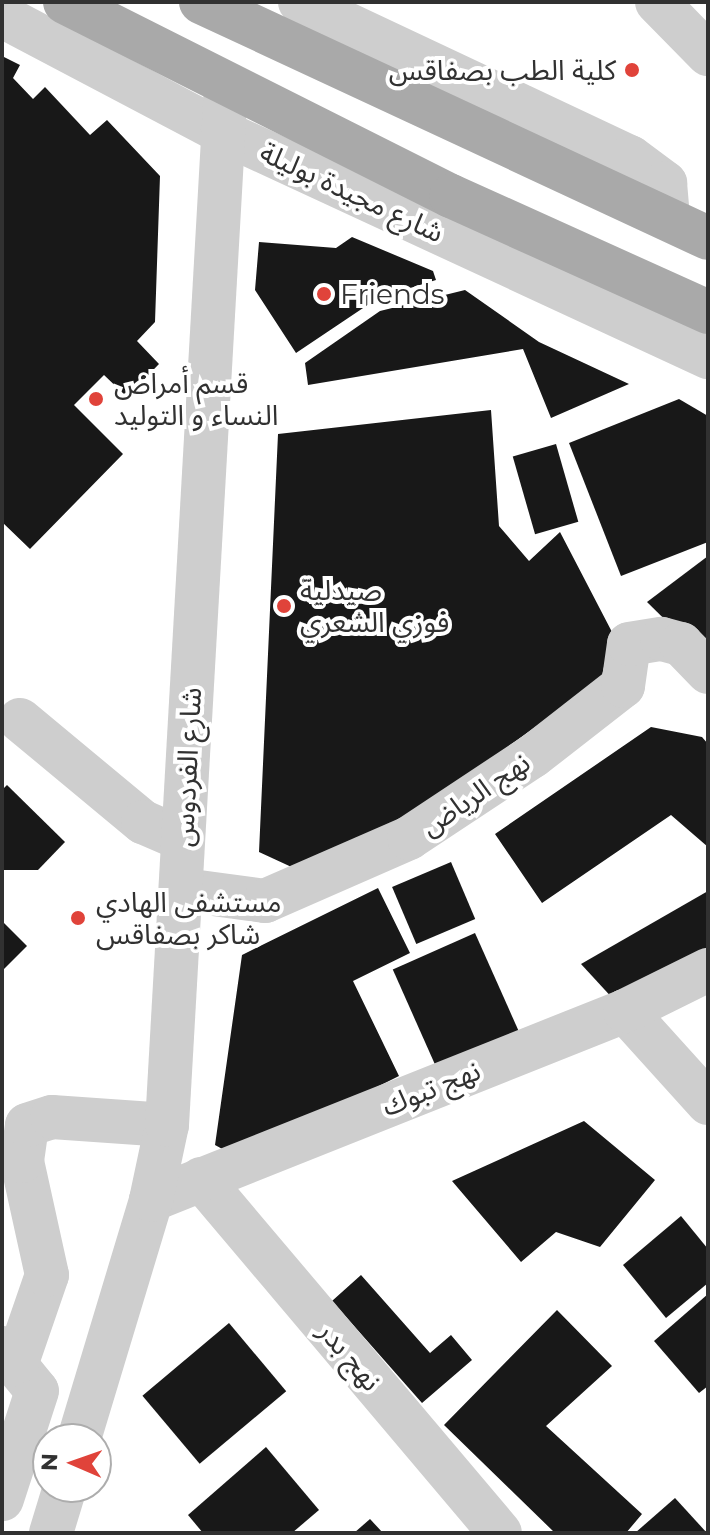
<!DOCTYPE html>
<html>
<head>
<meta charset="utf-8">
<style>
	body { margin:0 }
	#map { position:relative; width:710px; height:1535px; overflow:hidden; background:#fff; font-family:Montserrat,"Noto Sans Arabic",sans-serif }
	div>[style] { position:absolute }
	.building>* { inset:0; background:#181818; transform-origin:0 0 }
	.minor>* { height:44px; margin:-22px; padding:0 22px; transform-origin:22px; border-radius:22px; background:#cecece }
	.major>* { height:44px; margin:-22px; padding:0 22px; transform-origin:22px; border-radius:22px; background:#a9a9a9 }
	.dots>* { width:22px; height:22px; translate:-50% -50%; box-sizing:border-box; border:4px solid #fff; border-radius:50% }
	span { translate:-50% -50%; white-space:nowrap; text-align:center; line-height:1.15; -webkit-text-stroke:8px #fff; paint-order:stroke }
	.poi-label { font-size:28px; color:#313131 }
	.right { translate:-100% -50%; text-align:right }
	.left { translate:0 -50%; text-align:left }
	.street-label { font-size:28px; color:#313131 }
	.frame { position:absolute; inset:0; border:4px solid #313131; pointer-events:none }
	.north { position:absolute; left:32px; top:1423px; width:80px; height:80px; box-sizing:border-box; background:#fff; border:2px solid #adadad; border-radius:50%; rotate:272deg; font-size:22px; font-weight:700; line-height:32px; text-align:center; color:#313131 }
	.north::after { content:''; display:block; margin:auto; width:28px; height:36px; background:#e0433a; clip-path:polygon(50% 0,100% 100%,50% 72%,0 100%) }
</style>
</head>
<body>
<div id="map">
	<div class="building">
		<div style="clip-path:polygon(2px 56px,20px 65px,13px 78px,33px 99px,45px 87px,90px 135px,107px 120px,160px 176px,155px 322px,137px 341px,159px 364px,127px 397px,104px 375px,74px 405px,123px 454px,30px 549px,2px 522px)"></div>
		<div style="clip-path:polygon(352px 237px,433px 271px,436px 280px,378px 298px,296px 353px,255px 290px,259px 242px,336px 248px)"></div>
		<div style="clip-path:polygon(465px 290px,539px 342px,629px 384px,551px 418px,523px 349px,308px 385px,305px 363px,380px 311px)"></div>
		<div style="clip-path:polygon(679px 399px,708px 416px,708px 542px,621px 576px,569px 443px)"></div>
		<div style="clip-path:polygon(491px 410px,499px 526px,529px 561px,560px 532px,612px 632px,601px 680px,397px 826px,298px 870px,259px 852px,278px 434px)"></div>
		<div style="left:556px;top:444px;width:81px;height:45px;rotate:74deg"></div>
		<div style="clip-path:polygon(708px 556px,708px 662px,647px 602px)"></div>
		<div style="clip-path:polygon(651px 727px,702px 737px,708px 744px,708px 847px,671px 815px,542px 903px,495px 834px)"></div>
		<div style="clip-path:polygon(7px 785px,65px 842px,38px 870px,2px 870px,2px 790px)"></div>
		<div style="left:451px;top:862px;width:62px;height:64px;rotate:67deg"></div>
		<div style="clip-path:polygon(378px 888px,410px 953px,353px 981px,399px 1076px,237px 1157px,215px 1145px,242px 955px)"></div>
		<div style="clip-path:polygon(708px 891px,708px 955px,616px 1002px,581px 964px)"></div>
		<div style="clip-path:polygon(2px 921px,27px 946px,2px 971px)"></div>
		<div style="left:475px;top:933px;width:112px;height:90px;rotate:66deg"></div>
		<div style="clip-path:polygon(584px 1121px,655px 1180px,600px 1247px,556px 1232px,521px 1262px,452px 1181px)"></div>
		<div style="clip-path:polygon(681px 1216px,708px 1249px,708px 1283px,666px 1318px,623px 1265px)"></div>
		<div style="clip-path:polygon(361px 1275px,430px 1353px,451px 1335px,472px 1360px,422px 1403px,332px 1301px)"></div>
		<div style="clip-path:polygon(708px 1294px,708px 1386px,699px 1393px,654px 1341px)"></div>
		<div style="clip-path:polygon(557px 1310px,612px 1366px,546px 1426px,642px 1514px,626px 1533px,555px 1533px,444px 1425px)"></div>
		<div style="left:229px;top:1323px;width:89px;height:113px;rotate:50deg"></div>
		<div style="clip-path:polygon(266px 1447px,319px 1510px,292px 1533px,203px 1533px,188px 1515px)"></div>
		<div style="clip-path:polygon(675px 1498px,707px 1533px,635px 1533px)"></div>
		<div style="clip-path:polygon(370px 1519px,383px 1533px,354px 1533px)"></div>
	</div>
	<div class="minor">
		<div style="left:300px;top:2px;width:365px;rotate:25.2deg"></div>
		<div style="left:630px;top:157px;width:44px;rotate:36.6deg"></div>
		<div style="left:665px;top:183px;width:36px;rotate:85deg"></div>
		<div style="left:657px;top:2px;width:73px;rotate:45.6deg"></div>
		<div style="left:2px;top:16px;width:249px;rotate:27.8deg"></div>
		<div style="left:222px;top:132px;width:536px;rotate:24.84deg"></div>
		<div style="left:20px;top:720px;width:160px;rotate:39.7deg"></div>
		<div style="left:143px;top:822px;width:43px;rotate:23.6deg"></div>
		<div style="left:184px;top:890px;width:82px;rotate:7.7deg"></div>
		<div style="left:265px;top:901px;width:157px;rotate:-23.6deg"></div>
		<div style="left:409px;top:838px;width:149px;rotate:-33.5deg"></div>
		<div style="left:533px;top:756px;width:114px;rotate:-37.9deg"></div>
		<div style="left:623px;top:686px;width:42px;rotate:-81.9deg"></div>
		<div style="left:629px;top:644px;width:33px;rotate:-9deg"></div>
		<div style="left:662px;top:639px;width:20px;rotate:15deg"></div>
		<div style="left:681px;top:644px;width:39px;rotate:46deg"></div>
		<div style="left:625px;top:1011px;width:124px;rotate:47.9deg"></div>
		<div style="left:201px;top:1179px;width:463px;rotate:49.8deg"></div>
		<div style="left:151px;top:1200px;width:510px;rotate:-21.74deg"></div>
		<div style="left:625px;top:1011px;width:93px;rotate:-26.3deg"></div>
		<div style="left:2px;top:1348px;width:55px;rotate:50.9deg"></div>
		<div style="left:37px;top:1391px;width:114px;rotate:108deg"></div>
		<div style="left:17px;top:1362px;width:92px;rotate:-71deg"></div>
		<div style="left:47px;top:1275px;width:117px;rotate:-102.4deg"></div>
		<div style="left:22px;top:1161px;width:36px;rotate:-82deg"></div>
		<div style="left:27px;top:1125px;width:26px;rotate:-18deg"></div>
		<div style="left:52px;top:1117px;width:115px;rotate:4deg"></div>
		<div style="left:79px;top:1439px;width:250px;rotate:-73.2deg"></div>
		<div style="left:151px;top:1200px;width:77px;rotate:-78deg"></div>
		<div style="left:167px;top:1125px;width:1040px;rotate:-86.75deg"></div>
		<div style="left:51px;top:1533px;width:48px;rotate:-73.1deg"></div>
	</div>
	<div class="major">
		<div style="left:65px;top:2px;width:432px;rotate:26.7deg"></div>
		<div style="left:451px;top:196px;width:282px;rotate:24.3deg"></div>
		<div style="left:201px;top:2px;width:559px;rotate:24.96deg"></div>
	</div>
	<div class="dots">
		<div style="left:632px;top:70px;background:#e0433a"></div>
		<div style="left:324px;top:294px;background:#e0433a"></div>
		<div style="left:96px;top:399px;background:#e0433a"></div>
		<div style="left:284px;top:606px;background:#e0433a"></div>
		<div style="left:78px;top:918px;background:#e0433a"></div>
	</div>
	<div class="poi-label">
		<span class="right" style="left:616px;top:70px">كلية الطب بصفاقس</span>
		<span class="left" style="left:340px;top:294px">Friends</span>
		<span class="left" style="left:114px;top:399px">قسم أمراض<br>النساء و التوليد</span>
		<span class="left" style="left:300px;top:606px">صيدلية<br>فوزي الشعري</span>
		<span class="left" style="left:96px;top:918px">مستشفى الهادي<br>شاكر بصفاقس</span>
	</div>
	<div class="street-label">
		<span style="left:352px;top:192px;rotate:25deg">شارع مجيدة بوليلة</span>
		<span style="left:187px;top:767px;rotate:-87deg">شارع الفردوس</span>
		<span style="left:475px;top:794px;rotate:-34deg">نهج الرياض</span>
		<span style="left:431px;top:1088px;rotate:-22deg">نهج تبوك</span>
		<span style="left:350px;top:1356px;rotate:50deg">نهج بدر</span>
	</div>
	<div class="frame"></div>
	<div class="north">N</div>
</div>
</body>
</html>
